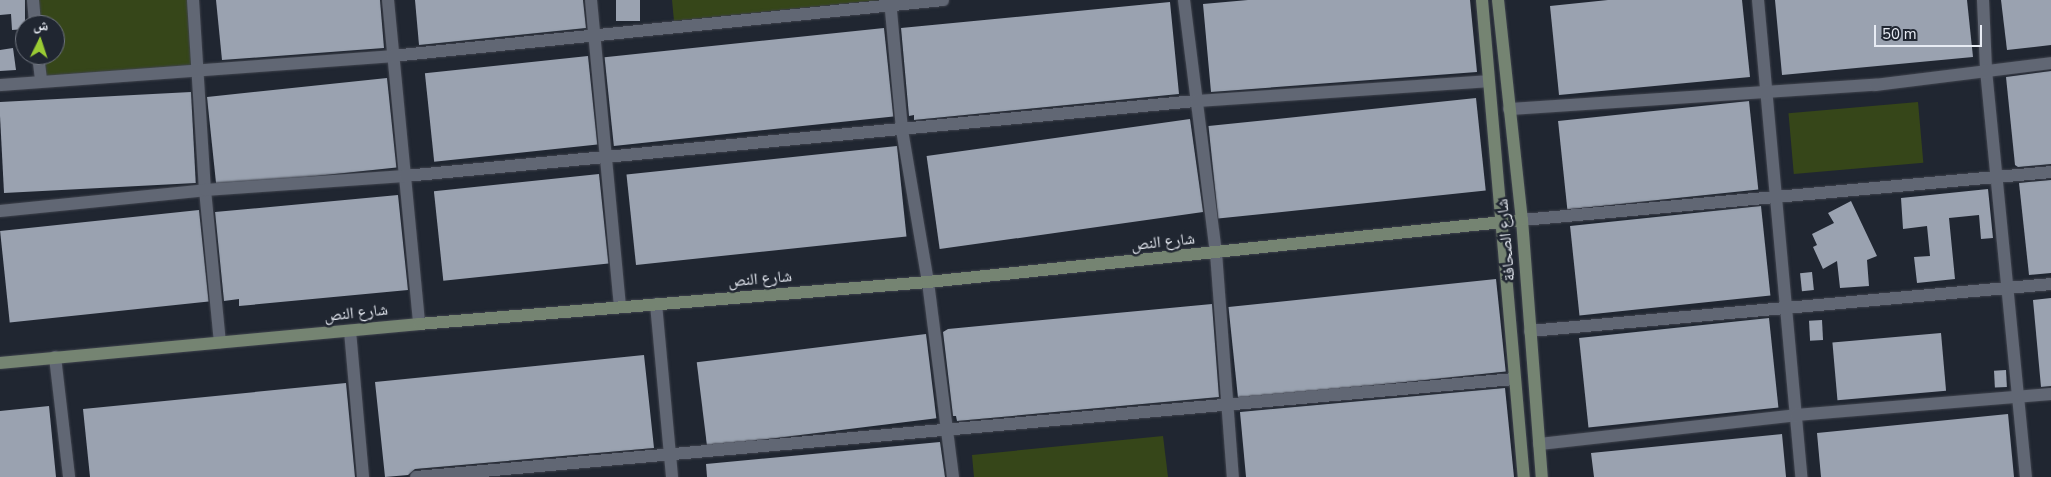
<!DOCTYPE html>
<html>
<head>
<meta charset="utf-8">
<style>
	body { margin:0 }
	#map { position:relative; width:2051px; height:477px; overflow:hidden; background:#202631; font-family:"Nunito Sans","Noto Naskh Arabic",sans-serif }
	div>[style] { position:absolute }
	.green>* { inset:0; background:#364619; transform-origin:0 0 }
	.building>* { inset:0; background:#9aa2b0; transform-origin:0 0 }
	.roads { filter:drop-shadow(0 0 1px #3f434d) drop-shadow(0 0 1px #3f434d) }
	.street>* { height:12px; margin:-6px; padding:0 6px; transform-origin:6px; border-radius:6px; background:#616774 }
	.secondary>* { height:12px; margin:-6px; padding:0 6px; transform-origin:6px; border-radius:6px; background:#758472 }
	span { translate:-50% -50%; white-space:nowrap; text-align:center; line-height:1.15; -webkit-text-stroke:5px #202631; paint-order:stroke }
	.street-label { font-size:16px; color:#e8ecf4 }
	.north { position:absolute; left:15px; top:15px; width:50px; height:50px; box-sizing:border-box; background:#202631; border:1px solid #70757f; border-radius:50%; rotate:4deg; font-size:14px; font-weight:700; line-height:20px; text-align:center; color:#e8ecf4 }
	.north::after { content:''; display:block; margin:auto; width:18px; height:22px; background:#9acb34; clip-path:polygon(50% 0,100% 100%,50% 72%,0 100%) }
	.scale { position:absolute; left:1874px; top:25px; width:108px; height:22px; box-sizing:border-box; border:2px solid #e8ecf4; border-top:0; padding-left:6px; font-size:15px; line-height:18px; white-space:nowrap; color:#e8ecf4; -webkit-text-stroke:4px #202631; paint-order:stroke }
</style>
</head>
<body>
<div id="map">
	<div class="green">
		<div style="clip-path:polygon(37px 0,191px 0,197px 74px,44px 85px,42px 55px,55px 55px,55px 25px,39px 25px)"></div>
		<div style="clip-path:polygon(672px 0,882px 0,674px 21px)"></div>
		<div style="left:1918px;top:102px;width:61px;height:130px;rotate:85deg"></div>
		<div style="clip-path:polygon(1163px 436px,1168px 477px,974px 477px,972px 455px)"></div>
	</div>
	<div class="building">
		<div style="clip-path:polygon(0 0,25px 0,25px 29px,12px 30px,11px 14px,0 15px)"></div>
		<div style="clip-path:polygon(216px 0,380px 0,384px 48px,222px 60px)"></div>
		<div style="clip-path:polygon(415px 0,583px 0,586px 28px,419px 45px)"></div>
		<div style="left:616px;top:0;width:24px;height:21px"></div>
		<div style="clip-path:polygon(1248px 0,1470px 0,1477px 72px,1211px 92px,1203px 4px)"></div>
		<div style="clip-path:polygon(1608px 0,1742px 0,1750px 77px,1559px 95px,1550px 6px)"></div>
		<div style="clip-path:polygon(1775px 0,1967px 0,1973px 57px,1782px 75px)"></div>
		<div style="clip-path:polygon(2001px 0,2051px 0,2051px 45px,2007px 50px)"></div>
		<div style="clip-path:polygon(1170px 2px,1179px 94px,914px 120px,914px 115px,909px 116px,901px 28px)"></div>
		<div style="left:884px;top:28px;width:89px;height:281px;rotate:84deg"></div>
		<div style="clip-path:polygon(13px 48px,16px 70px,0 71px,0 50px)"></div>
		<div style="left:588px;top:56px;width:89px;height:164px;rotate:84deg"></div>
		<div style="clip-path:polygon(2051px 71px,2051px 164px,2018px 167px,2015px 165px,2006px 77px)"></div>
		<div style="left:387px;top:78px;width:90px;height:181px;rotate:84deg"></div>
		<div style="left:191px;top:92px;width:91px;height:192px;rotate:87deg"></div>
		<div style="left:1476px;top:98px;width:93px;height:269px;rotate:84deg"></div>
		<div style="left:1749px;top:101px;width:89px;height:192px;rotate:84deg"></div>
		<div style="left:1190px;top:119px;width:94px;height:266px;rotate:82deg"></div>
		<div style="left:897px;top:146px;width:91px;height:272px;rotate:84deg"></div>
		<div style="left:599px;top:174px;width:90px;height:166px;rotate:84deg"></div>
		<div style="clip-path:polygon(2051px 180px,2051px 273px,2029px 275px,2019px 183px)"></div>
		<div style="clip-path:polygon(1988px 189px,1993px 238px,1981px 239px,1979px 215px,1949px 218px,1955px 279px,1917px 283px,1914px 257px,1930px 256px,1927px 226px,1903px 229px,1901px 198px)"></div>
		<div style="clip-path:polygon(398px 195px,408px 290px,239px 306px,239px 299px,224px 301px,215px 212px)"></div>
		<div style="clip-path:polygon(1851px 201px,1877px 256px,1867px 260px,1869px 286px,1840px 288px,1837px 261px,1823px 269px,1813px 247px,1817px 245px,1812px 234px,1834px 223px,1828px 213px)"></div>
		<div style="left:1761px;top:206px;width:90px;height:192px;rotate:84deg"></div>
		<div style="left:199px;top:210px;width:92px;height:200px;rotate:84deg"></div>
		<div style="left:1812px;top:272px;width:18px;height:12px;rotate:84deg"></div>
		<div style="left:1496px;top:279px;width:93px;height:269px;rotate:84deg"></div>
		<div style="clip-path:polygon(2051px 298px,2051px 386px,2041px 387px,2033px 300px)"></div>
		<div style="clip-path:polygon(1212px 304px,1219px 397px,957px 421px,956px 416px,953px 416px,943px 332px,948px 329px)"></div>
		<div style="left:1769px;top:318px;width:90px;height:191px;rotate:84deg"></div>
		<div style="left:1822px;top:320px;width:20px;height:13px;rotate:87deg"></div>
		<div style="left:1941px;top:333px;width:58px;height:109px;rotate:85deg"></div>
		<div style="left:926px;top:334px;width:85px;height:231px;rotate:83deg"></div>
		<div style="clip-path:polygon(644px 355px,654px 448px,415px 469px,408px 475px,385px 477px,375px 382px)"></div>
		<div style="left:2006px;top:370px;width:17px;height:12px;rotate:87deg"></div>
		<div style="clip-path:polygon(346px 383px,355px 477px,90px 477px,83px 409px)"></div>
		<div style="clip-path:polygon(1505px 388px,1514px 477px,1246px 477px,1240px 412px)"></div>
		<div style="clip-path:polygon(49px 406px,56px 477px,0 477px,0 411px)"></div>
		<div style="clip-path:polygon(2008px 414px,2014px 477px,1821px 477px,1817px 433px)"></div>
		<div style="clip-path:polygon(1782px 434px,1786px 477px,1594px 477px,1591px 453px)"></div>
		<div style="clip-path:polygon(940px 442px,945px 477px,707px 477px,706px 464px)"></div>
	</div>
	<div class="roads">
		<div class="street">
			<div style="left:33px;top:0;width:25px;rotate:85deg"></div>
			<div style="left:193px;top:0;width:190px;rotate:86.4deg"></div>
			<div style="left:205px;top:190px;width:153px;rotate:84.4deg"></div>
			<div style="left:388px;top:0;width:325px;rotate:84.5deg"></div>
			<div style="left:591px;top:0;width:307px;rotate:84.6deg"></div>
			<div style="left:890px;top:0;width:131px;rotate:84.7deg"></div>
			<div style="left:902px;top:130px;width:154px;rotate:80.3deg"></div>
			<div style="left:928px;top:282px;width:197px;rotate:82.7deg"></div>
			<div style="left:1184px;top:0;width:255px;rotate:82.8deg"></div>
			<div style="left:1216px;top:253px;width:225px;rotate:85.7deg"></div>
			<div style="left:1758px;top:0;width:479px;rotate:84.8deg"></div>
			<div style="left:1983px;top:0;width:70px;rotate:87.5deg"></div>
			<div style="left:1986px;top:70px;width:409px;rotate:84.4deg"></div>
			<div style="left:38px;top:55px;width:26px;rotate:83deg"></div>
			<div style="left:0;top:85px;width:393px;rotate:-4.2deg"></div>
			<div style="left:392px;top:56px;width:554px;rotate:-5.8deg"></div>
			<div style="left:1509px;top:109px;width:367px;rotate:-3.8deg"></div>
			<div style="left:1875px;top:85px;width:177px;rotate:-7.1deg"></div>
			<div style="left:0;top:211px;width:206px;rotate:-5.8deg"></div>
			<div style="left:205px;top:190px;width:200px;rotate:-4deg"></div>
			<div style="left:405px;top:176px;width:795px;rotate:-5.42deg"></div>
			<div style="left:1196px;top:101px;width:293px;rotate:-3.9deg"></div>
			<div style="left:1522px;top:220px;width:531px;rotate:-5.18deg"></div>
			<div style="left:656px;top:304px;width:174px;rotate:84.7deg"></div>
			<div style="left:350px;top:331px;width:147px;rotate:84.9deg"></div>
			<div style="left:1530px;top:331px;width:523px;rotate:-5.15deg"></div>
			<div style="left:55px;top:357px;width:121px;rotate:83.3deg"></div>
			<div style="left:1539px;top:444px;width:259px;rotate:-6.4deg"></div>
			<div style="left:1796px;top:415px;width:256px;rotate:-4.7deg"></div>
			<div style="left:416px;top:477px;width:1103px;rotate:-5.1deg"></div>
		</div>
		<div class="secondary">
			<div style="left:1482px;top:0;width:479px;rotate:85deg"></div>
			<div style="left:1498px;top:0;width:221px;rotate:83.8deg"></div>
			<div style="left:1522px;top:220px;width:258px;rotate:85.6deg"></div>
			<div style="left:0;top:363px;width:421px;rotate:-5.3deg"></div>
			<div style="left:419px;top:324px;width:511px;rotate:-4.72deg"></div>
			<div style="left:928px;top:282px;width:597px;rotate:-5.96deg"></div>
		</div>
	</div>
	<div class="street-label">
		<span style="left:1506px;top:240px;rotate:-95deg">شارع الصحافة</span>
		<span style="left:1163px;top:242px;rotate:-6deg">شارع النص</span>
		<span style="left:760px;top:279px;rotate:-5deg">شارع النص</span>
		<span style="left:356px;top:313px;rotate:-6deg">شارع النص</span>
	</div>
	<div class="north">ش</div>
	<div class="scale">50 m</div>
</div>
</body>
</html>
